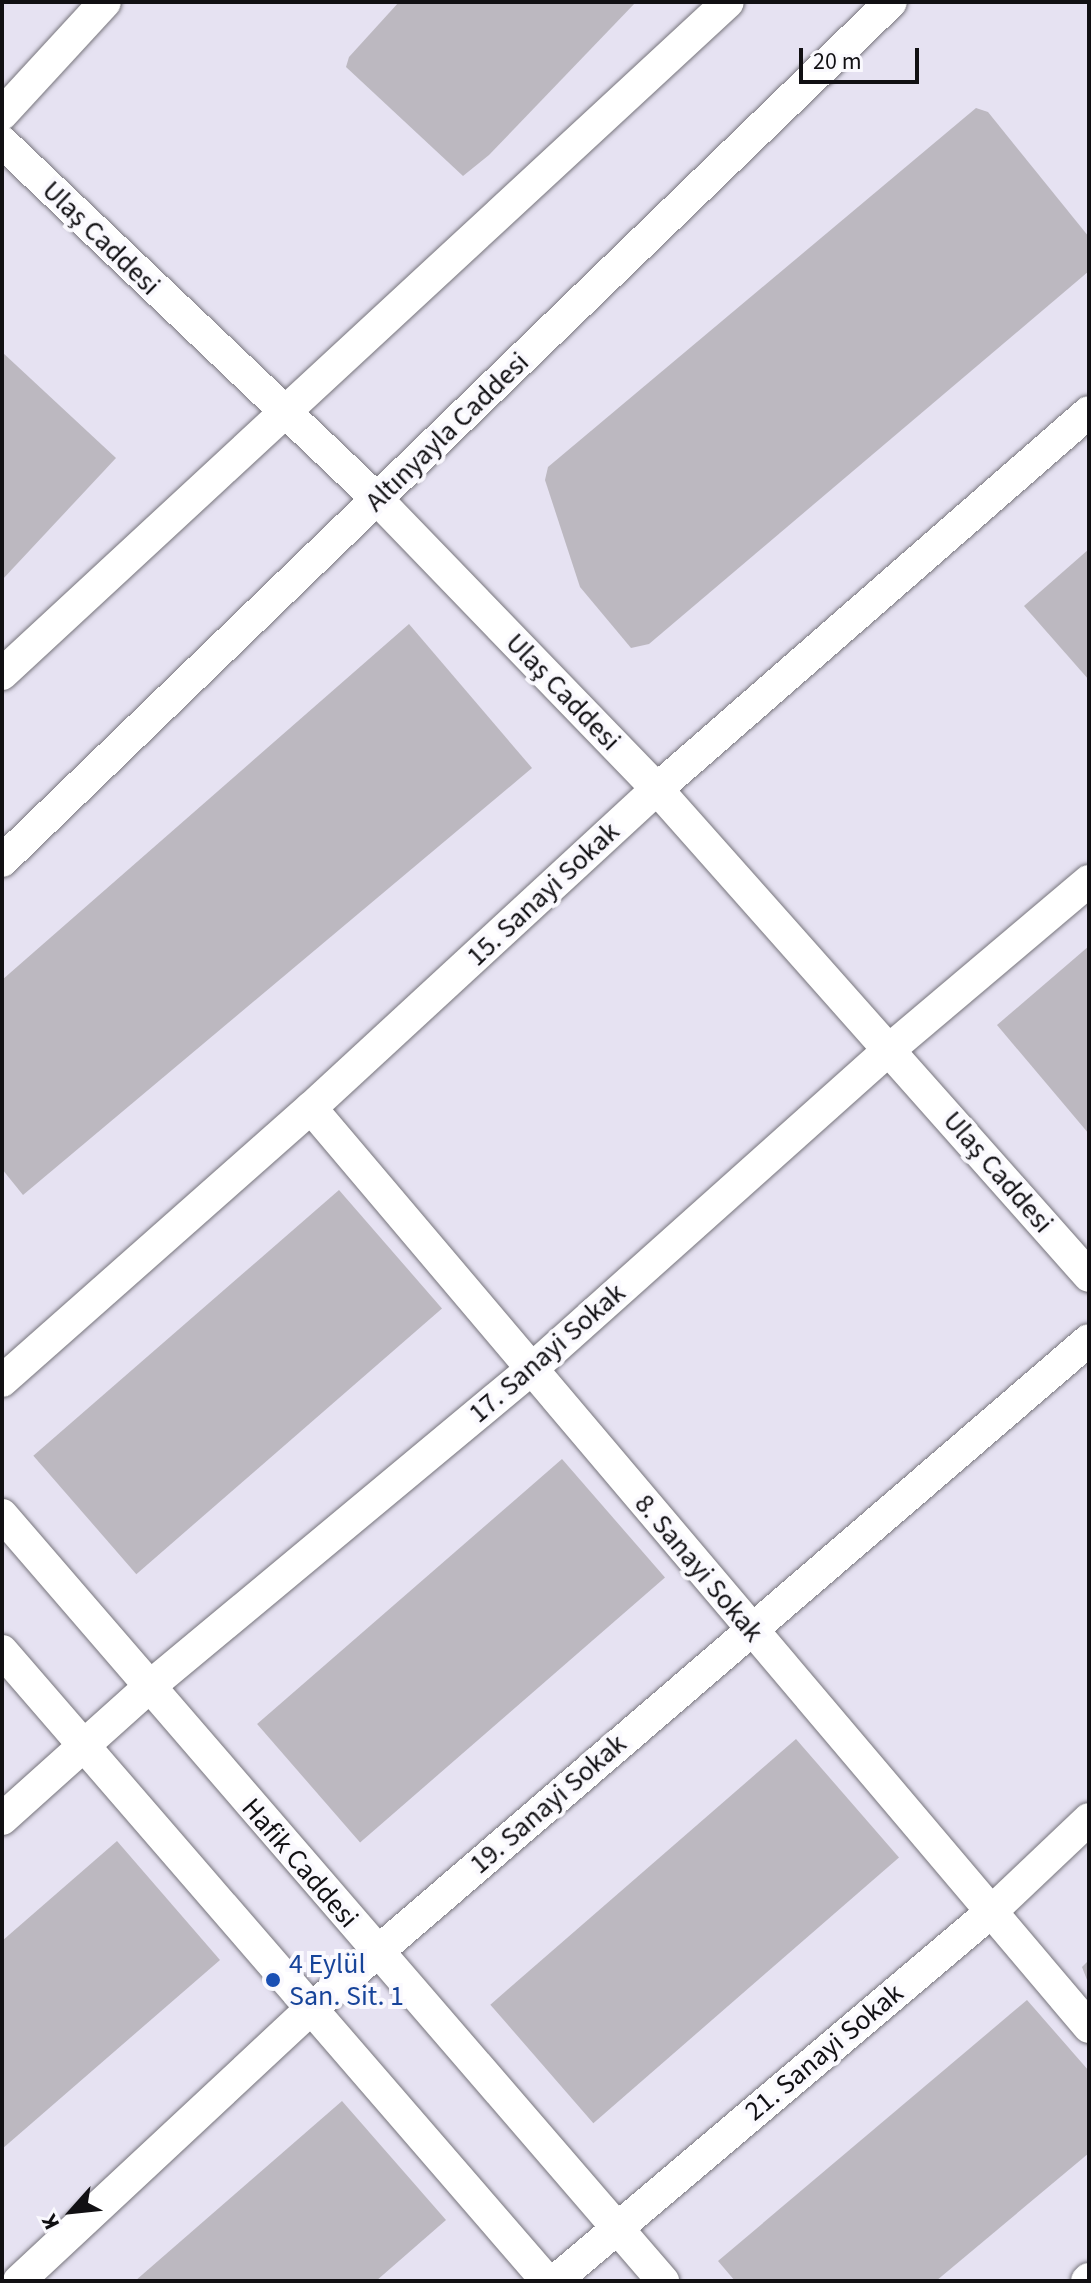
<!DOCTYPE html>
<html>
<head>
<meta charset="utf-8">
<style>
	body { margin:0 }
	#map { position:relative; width:1091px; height:2283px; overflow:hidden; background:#edebf3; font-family:"Source Sans 3",sans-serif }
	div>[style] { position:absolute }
	.built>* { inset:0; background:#e6e2f2; transform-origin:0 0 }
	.building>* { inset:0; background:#bcb8c0; transform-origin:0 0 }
	.roads { filter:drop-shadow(0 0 2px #77757c) drop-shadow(0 0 2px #77757c) }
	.minor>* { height:32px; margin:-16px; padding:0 16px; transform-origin:16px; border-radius:16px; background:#fff }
	.dots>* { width:22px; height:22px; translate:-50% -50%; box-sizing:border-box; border:4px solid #faf9fe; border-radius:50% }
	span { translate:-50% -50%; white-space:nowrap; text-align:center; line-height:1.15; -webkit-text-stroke:8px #faf9fe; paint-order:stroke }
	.street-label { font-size:28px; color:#111013 }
	.transit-label { font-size:28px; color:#164399 }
	.left { translate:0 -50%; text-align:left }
	.frame { position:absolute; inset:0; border:4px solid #111013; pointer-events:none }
	.north { position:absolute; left:32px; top:2171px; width:80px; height:80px; -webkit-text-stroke:6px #faf9fe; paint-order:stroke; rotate:243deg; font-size:22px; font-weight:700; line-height:32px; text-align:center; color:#111013 }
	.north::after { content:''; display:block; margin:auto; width:28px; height:36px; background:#111013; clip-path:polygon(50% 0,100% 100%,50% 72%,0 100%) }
	.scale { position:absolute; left:799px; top:48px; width:120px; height:36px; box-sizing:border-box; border:4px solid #111013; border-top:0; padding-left:10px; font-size:24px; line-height:28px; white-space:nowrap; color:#111013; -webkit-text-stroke:6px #faf9fe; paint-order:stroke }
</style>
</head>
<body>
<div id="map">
	<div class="built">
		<div style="left:2px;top:2px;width:1087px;height:2279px"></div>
	</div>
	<div class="building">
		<div style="clip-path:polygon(399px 2px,636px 2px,489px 155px,463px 176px,346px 67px,349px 57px)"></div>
		<div style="clip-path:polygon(976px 108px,988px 112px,1089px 237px,1089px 271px,649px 644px,631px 648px,580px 587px,545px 480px,548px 467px)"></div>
		<div style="clip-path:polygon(2px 352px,116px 458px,2px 580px)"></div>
		<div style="clip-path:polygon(1089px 549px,1089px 680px,1024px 606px)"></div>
		<div style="clip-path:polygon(409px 624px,532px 768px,23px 1195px,2px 1169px,2px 980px)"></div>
		<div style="clip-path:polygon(1089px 946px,1089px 1134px,997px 1025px)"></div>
		<div style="left:339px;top:1190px;width:157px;height:405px;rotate:49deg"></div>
		<div style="left:562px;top:1459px;width:157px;height:404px;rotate:49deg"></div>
		<div style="left:796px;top:1739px;width:157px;height:405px;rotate:49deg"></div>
		<div style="clip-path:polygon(117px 1841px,220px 1960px,2px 2149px,2px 1941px)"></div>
		<div style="clip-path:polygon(1089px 1960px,1089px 1985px,1082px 1967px)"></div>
		<div style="clip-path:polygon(1027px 2000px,1089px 2071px,1089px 2153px,936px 2281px,735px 2281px,718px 2261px)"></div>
		<div style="clip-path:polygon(342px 2101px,446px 2220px,376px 2281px,135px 2281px)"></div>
	</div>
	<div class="roads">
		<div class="minor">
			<div style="left:2px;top:114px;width:152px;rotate:-47.4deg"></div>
			<div style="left:2px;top:142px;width:518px;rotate:43.59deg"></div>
			<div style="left:377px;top:499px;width:403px;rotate:46deg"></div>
			<div style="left:657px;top:789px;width:651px;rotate:48.42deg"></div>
			<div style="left:2px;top:674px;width:989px;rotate:-42.79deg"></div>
			<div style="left:2px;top:861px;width:1236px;rotate:-44.02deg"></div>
			<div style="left:311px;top:1108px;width:1204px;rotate:49.75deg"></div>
			<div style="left:2px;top:1381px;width:412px;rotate:-41.5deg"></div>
			<div style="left:311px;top:1108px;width:471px;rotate:-42.7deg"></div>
			<div style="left:657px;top:789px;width:573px;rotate:-41.11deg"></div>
			<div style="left:2px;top:1515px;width:1012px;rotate:49.21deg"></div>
			<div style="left:2px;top:1651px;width:833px;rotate:49.14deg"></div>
			<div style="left:2px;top:1819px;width:198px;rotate:-41.9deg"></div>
			<div style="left:149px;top:1687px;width:501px;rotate:-39.73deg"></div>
			<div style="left:534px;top:1367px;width:476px;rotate:-41.8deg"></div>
			<div style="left:889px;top:1050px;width:262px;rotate:-40.2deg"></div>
			<div style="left:19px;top:2281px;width:398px;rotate:-43deg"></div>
			<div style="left:310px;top:2010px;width:1027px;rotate:-40.7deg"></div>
			<div style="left:555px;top:2281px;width:571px;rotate:-40.24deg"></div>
			<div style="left:991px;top:1912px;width:135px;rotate:-43.5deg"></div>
			<div style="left:1087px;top:2281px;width:3px;rotate:-45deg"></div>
		</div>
	</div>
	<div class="dots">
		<div style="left:273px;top:1980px;background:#1a4fb4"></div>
	</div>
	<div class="street-label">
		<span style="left:101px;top:238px;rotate:44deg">Ulaş Caddesi</span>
		<span style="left:447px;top:432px;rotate:-44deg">Altınyayla Caddesi</span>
		<span style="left:563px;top:692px;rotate:46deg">Ulaş Caddesi</span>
		<span style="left:543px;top:894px;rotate:-43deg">15. Sanayi Sokak</span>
		<span style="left:998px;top:1172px;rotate:49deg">Ulaş Caddesi</span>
		<span style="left:547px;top:1353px;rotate:-41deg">17. Sanayi Sokak</span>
		<span style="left:699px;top:1568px;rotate:50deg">8. Sanayi Sokak</span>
		<span style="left:548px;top:1804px;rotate:-41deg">19. Sanayi Sokak</span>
		<span style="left:300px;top:1863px;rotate:49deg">Hafik Caddesi</span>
		<span style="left:824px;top:2052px;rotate:-40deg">21. Sanayi Sokak</span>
	</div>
	<div class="transit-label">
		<span class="left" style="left:289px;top:1980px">4 Eylül<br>San. Sit. 1</span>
	</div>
	<div class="frame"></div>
	<div class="north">K</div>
	<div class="scale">20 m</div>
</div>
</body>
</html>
